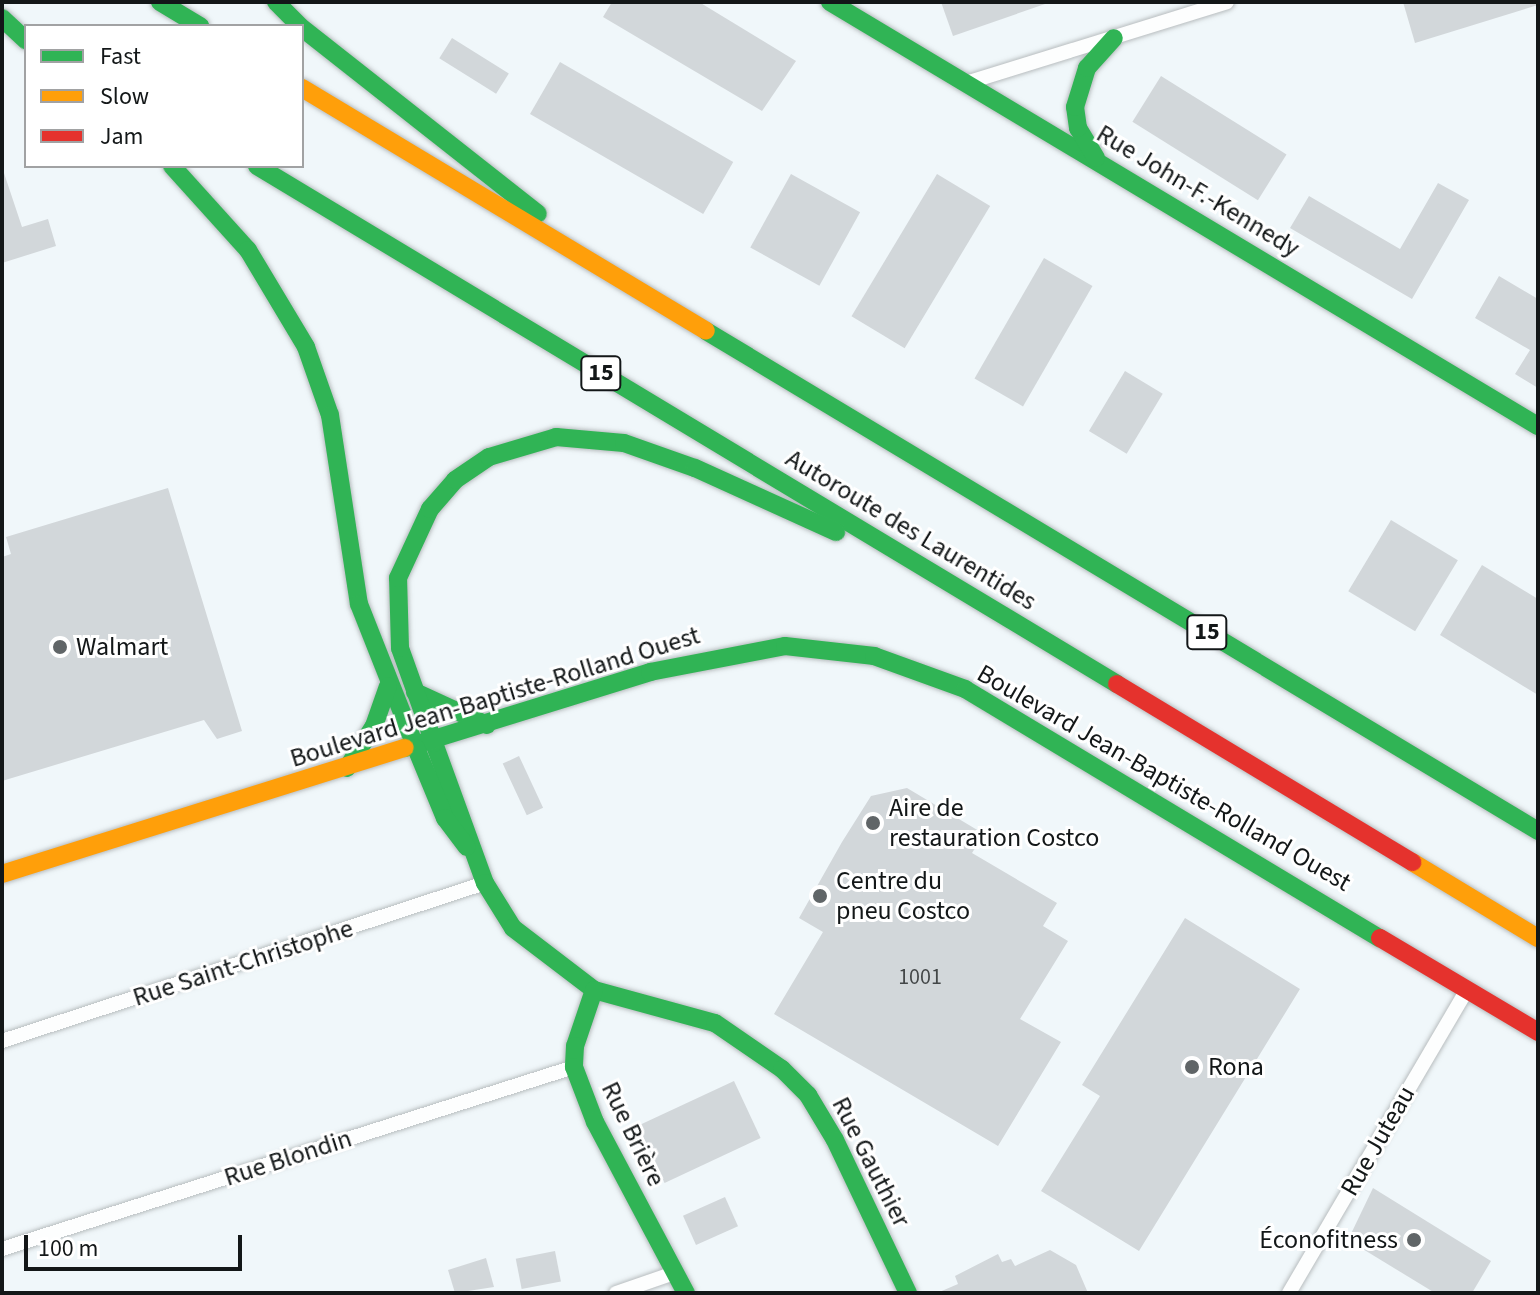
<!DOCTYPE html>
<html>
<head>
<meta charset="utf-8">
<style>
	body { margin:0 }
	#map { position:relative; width:1540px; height:1295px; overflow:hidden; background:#f0f7fa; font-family:"Source Sans 3",sans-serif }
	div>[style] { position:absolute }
	.building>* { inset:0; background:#d2d7da; transform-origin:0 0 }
	.roads { filter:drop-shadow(0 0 2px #b8bdbf) drop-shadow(0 0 2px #b8bdbf) }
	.street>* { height:14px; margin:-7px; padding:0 7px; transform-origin:7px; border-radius:7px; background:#fdfefe }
	.fast>* { height:18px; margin:-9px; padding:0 9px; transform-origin:9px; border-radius:9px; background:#30b455 }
	.slow>* { height:18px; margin:-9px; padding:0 9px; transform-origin:9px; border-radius:9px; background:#ff9f0a }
	.jam>* { height:18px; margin:-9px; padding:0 9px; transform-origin:9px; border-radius:9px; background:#e5322d }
	.dots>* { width:22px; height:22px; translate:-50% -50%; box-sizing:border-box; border:4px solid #fff; border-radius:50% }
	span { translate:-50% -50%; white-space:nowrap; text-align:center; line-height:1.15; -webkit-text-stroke:6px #fff; paint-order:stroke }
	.number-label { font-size:22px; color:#434748 }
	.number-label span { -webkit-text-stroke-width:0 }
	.shield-label span { padding:2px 6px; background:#fff; border:2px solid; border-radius:6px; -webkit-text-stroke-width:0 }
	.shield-label { font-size:24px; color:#131718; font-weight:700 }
	.street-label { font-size:26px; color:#131718 }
	.poi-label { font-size:26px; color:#131718 }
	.left { translate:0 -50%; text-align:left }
	.right { translate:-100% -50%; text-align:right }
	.frame { position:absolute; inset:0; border:4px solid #131718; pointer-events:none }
	.legend { position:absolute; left:24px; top:24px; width:280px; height:144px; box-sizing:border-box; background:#fff; border:2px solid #a1a2a3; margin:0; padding:10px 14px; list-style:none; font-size:24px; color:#131718 }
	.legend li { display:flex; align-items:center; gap:16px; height:40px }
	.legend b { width:40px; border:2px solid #a1a2a3 }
	.scale { position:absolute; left:24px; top:1235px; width:218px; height:36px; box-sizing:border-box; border:4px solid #131718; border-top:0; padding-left:10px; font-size:24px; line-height:28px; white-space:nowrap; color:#131718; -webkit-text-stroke:6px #fff; paint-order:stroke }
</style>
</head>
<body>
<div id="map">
	<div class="building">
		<div style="clip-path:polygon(612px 2px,699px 2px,796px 61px,762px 111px,603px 17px)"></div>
		<div style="clip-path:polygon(941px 2px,1045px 2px,1045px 4px,953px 36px)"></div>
		<div style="clip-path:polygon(1403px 2px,1537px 2px,1538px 5px,1415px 43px)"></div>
		<div style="left:452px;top:38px;width:67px;height:24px;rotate:32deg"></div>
		<div style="left:560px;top:62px;width:200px;height:60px;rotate:30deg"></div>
		<div style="left:1161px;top:76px;width:148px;height:54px;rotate:32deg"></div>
		<div style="clip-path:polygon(4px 173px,22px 227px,48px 219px,56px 246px,2px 263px)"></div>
		<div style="left:791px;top:174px;width:79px;height:84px;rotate:29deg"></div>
		<div style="left:937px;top:174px;width:62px;height:166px;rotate:31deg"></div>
		<div style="clip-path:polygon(1438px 183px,1469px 200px,1412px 299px,1290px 228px,1309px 196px,1400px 249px)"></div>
		<div style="left:1044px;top:258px;width:56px;height:139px;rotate:30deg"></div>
		<div style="clip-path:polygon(1499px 276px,1538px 299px,1538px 388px,1515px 374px,1530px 350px,1475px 318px)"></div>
		<div style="left:1125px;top:371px;width:44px;height:70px;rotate:31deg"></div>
		<div style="clip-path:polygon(168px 488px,242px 731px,217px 739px,204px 720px,2px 781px,2px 557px,11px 554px,6px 537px)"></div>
		<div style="left:1391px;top:520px;width:78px;height:83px;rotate:31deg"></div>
		<div style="clip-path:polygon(1482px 565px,1538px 599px,1538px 695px,1440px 635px)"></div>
		<div style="left:519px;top:756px;width:57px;height:18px;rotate:65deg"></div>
		<div style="clip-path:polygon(907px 788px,984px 834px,972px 853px,1057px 903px,1043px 926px,1068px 941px,1020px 1019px,1061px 1042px,998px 1146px,774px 1014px,823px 932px,799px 918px,842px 842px,871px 796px)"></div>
		<div style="clip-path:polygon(1185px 918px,1300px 989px,1139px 1251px,1041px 1191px,1100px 1096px,1082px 1085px)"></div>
		<div style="left:734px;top:1081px;width:63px;height:106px;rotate:65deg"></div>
		<div style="clip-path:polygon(1373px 1188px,1491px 1261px,1472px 1293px,1435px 1293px,1348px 1240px)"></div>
		<div style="left:725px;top:1197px;width:32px;height:46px;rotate:66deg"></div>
		<div style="clip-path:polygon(1050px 1250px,1076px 1265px,1088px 1293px,937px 1293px,958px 1284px,955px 1276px,998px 1254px,1002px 1262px,1011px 1259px,1015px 1266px)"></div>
		<div style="left:555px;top:1251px;width:31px;height:40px;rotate:79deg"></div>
		<div style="clip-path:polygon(486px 1258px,494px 1287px,455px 1293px,448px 1270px)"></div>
	</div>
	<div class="roads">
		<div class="street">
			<div style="left:966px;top:83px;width:273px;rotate:-17.2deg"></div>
			<div style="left:2px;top:1041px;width:508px;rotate:-18.11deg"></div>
			<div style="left:2px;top:1249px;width:600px;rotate:-17.65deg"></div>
			<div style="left:616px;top:1293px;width:61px;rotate:-19deg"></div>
			<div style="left:1289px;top:1293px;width:352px;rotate:-59.6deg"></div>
		</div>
		<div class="fast">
			<div style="left:160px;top:2px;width:47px;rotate:31deg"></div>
			<div style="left:276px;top:2px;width:34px;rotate:45deg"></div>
			<div style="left:830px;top:2px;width:825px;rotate:30.92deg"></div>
			<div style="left:2px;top:18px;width:33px;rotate:43deg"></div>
			<div style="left:302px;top:28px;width:300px;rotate:38.2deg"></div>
			<div style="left:1096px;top:158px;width:35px;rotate:-121deg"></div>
			<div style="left:1078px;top:128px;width:21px;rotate:-98deg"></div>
			<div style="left:1075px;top:107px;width:41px;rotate:-72.9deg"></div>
			<div style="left:1087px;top:68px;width:40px;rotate:-48deg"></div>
			<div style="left:172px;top:166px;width:113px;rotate:47.9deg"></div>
			<div style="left:248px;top:250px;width:113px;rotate:59.1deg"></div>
			<div style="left:306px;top:347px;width:72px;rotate:70.6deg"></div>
			<div style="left:330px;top:415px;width:191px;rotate:81.3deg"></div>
			<div style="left:359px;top:604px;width:155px;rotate:68.4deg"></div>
			<div style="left:257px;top:166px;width:1004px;rotate:31.06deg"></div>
			<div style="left:706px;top:331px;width:971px;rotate:31deg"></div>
			<div style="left:415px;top:692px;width:79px;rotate:24.6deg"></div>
			<div style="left:434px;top:743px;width:149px;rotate:70deg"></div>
			<div style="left:485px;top:883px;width:53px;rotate:58.1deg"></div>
			<div style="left:513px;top:928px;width:102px;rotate:37.4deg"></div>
			<div style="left:594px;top:990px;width:125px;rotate:15.3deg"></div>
			<div style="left:715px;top:1023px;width:81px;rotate:34.5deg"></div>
			<div style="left:782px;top:1069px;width:37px;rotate:45deg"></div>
			<div style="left:808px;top:1095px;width:52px;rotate:59deg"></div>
			<div style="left:835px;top:1140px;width:170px;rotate:64.5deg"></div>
			<div style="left:434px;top:743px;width:101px;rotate:-109.7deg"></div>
			<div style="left:400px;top:648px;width:70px;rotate:-91.6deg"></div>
			<div style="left:398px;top:578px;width:76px;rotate:-65.1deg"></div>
			<div style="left:430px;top:509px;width:38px;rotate:-49deg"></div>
			<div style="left:455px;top:480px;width:41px;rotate:-34.1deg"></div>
			<div style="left:489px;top:457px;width:70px;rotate:-16.6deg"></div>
			<div style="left:556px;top:437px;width:68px;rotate:5deg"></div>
			<div style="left:624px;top:443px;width:75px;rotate:19.4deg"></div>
			<div style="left:695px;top:468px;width:155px;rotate:24.4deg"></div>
			<div style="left:405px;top:748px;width:257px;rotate:-17.2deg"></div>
			<div style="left:650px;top:672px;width:137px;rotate:-10.9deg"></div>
			<div style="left:785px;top:646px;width:90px;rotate:6.4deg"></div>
			<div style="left:874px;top:656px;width:97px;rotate:19.9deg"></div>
			<div style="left:965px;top:689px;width:484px;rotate:31deg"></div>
			<div style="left:416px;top:748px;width:76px;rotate:67.5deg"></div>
			<div style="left:445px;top:818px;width:36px;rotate:53deg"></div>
			<div style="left:347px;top:768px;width:50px;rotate:-57.3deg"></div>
			<div style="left:374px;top:726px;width:42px;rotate:-70.7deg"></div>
			<div style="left:594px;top:990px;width:59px;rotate:108.7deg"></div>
			<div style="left:575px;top:1046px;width:21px;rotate:93deg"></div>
			<div style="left:574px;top:1067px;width:59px;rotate:69.1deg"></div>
			<div style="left:595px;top:1122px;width:194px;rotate:62deg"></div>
		</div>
		<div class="slow">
			<div style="left:302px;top:88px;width:471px;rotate:31deg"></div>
			<div style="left:1412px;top:862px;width:147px;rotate:31.1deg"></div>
			<div style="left:2px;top:874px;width:422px;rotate:-17.4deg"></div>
		</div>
		<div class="jam">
			<div style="left:1117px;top:684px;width:345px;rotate:31.1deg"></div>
			<div style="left:1380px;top:938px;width:184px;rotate:30.7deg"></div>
		</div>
	</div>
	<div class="dots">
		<div style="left:60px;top:647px;background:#606567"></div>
		<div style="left:873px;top:823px;background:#606567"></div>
		<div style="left:820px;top:896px;background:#606567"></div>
		<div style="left:1192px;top:1067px;background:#606567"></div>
		<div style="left:1414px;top:1240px;background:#606567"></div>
	</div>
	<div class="number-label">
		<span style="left:920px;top:978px">1001</span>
	</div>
	<div class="shield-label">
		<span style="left:601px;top:373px">15</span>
		<span style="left:1207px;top:632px">15</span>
	</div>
	<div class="street-label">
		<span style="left:1198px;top:191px;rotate:31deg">Rue John-F.-Kennedy</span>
		<span style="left:911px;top:530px;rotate:31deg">Autoroute des Laurentides</span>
		<span style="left:495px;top:697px;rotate:-17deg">Boulevard Jean-Baptiste-Rolland Ouest</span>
		<span style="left:1164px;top:778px;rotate:30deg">Boulevard Jean-Baptiste-Rolland Ouest</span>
		<span style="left:243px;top:963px;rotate:-18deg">Rue Saint-Christophe</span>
		<span style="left:633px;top:1134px;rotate:64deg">Rue Brière</span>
		<span style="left:1378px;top:1141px;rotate:-60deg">Rue Juteau</span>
		<span style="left:288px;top:1158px;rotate:-18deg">Rue Blondin</span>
		<span style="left:871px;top:1162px;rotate:63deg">Rue Gauthier</span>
	</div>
	<div class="poi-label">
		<span class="left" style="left:76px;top:647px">Walmart</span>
		<span class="left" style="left:889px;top:823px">Aire de<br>restauration Costco</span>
		<span class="left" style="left:836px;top:896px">Centre du<br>pneu Costco</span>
		<span class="left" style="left:1208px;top:1067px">Rona</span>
		<span class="right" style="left:1398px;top:1240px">Éconofitness</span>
	</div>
	<div class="frame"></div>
	<ul class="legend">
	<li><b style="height:10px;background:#30b455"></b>Fast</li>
	<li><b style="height:10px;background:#ff9f0a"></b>Slow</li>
	<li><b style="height:10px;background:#e5322d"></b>Jam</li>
	</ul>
	<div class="scale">100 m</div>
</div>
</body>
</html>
